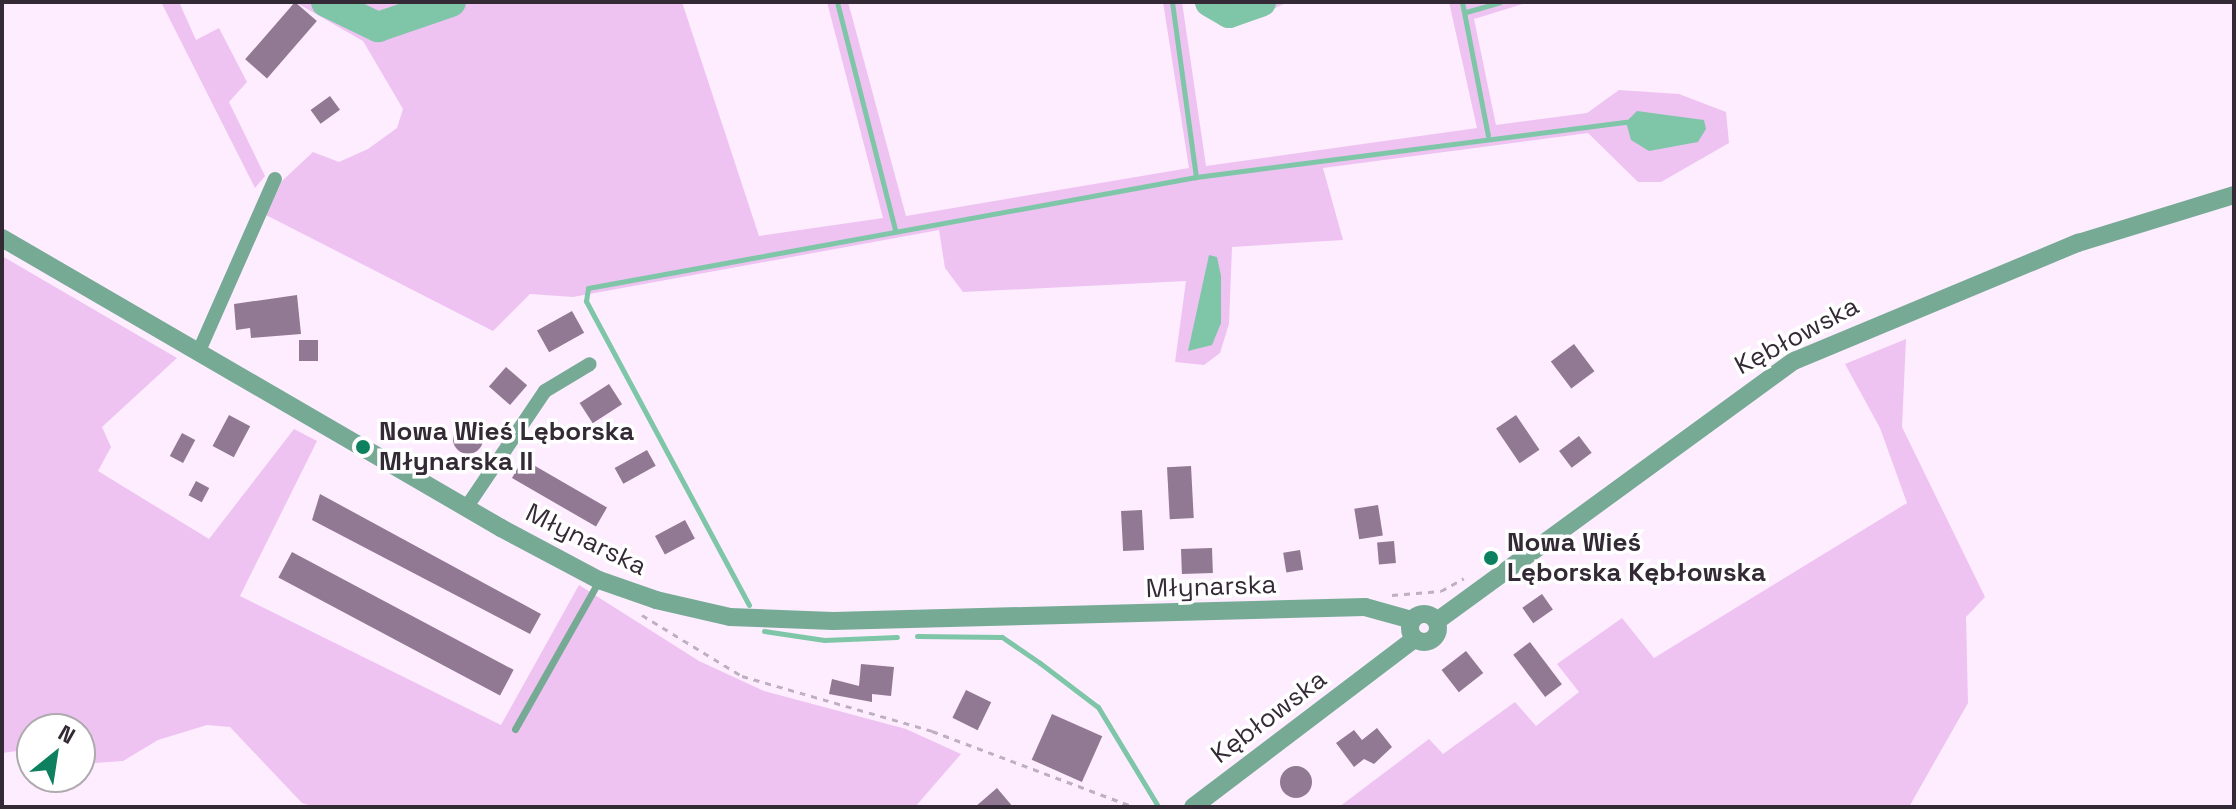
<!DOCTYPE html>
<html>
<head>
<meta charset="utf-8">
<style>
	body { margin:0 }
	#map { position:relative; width:2236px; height:809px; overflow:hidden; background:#fdedff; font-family:"Space Grotesk",sans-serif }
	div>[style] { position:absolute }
	.green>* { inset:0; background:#eec3f2 }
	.water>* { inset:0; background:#7fc6a8 }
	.stream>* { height:5px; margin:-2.5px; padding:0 2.5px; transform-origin:2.5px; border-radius:2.5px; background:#7fc6a8 }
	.river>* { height:30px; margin:-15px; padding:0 15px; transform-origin:15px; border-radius:15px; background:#7fc6a8 }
	.building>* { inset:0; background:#917893; transform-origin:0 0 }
	.round { border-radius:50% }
	.path>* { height:3px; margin-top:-1.5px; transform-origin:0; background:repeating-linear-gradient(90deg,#beb0c0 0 6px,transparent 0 12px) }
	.service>* { height:7px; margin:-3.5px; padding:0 3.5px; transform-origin:3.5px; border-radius:3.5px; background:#76aa94 }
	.minor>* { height:14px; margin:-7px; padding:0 7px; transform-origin:7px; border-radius:7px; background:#76aa94 }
	.tertiary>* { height:18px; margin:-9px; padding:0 9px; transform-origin:9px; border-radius:9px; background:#76aa94 }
	.tertiary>.ring { margin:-9px; padding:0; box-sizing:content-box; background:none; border:18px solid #76aa94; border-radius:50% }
	.dots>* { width:22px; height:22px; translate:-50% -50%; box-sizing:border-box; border:4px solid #fff; border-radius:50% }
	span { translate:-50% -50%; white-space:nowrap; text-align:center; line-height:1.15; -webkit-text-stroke:7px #fff; paint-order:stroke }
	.street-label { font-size:26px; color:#342a35 }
	.poi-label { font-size:26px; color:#342a35; font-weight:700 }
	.left { translate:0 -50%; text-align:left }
	.frame { position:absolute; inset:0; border:4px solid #342a35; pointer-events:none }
	.north { position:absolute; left:16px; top:713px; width:80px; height:80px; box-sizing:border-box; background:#fff; border:2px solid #aeaaae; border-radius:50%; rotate:30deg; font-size:22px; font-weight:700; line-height:32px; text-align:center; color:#342a35 }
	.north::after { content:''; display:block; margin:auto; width:28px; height:36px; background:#0d815f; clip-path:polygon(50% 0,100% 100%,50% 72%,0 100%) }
</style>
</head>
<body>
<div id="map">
	<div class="green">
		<div style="clip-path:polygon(161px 2px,179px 2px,196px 40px,219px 28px,247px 82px,229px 102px,265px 176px,255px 188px)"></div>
		<div style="clip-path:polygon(295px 2px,682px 2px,759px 236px,883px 218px,827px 2px,848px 2px,906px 216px,1189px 168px,1163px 2px,1182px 2px,1206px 166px,1477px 128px,1449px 2px,1529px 2px,1474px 19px,1496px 125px,1587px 113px,1619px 90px,1679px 94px,1726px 112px,1729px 143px,1661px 182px,1638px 182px,1588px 133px,1323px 168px,1343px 240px,1232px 247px,1229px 324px,1220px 353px,1204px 365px,1175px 362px,1186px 281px,963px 292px,945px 268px,939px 230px,573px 297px,530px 294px,493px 331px,266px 215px,282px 181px,313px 152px,339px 162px,368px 149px,397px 128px,403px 109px,363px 41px)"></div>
		<div style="clip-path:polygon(1190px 2px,1288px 2px,1252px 19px,1222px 17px)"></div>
		<div style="clip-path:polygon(2px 256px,177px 358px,102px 427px,111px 447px,98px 471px,209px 539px,294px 429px,317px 441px,240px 596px,501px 725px,579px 585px,699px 661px,764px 691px,906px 729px,961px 754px,915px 807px,315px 807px,302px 803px,230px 727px,207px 725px,158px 740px,123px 761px,80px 764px,80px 729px,32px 729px,32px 749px,2px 753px)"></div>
		<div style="clip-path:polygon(1906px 339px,1902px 427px,1985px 597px,1966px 617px,1968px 703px,1909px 807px,1339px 807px,1429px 739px,1443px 754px,1515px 702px,1536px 726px,1579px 692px,1557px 664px,1622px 618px,1654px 658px,1907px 503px,1880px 428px,1845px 364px)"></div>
	</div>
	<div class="water">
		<div style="clip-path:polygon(1637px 111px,1704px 120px,1706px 129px,1698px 142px,1649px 151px,1631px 140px,1626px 122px)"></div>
		<div style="clip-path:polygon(1209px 255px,1217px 257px,1221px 276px,1221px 323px,1212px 345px,1188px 351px)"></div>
	</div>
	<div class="stream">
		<div style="left:837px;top:2px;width:235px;rotate:75.7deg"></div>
		<div style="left:1172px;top:2px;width:177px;rotate:82.2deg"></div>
		<div style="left:1462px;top:2px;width:136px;rotate:79deg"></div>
		<div style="left:1466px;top:12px;width:35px;rotate:-16deg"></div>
		<div style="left:749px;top:605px;width:345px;rotate:-118.2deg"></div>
		<div style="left:586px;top:301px;width:13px;rotate:-81deg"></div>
		<div style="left:588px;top:288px;width:618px;rotate:-10.35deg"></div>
		<div style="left:1196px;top:177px;width:434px;rotate:-7.3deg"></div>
		<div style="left:764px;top:631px;width:61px;rotate:8.5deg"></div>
		<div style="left:824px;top:640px;width:73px;rotate:-2.4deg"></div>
		<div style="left:917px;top:636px;width:85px;rotate:0.7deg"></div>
		<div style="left:1002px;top:637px;width:46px;rotate:34.4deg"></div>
		<div style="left:1040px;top:663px;width:73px;rotate:37.2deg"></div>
		<div style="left:1098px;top:707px;width:116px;rotate:58.8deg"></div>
	</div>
	<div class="river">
		<div style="left:326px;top:2px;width:58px;rotate:25.7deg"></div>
		<div style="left:378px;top:27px;width:77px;rotate:-18.9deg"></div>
		<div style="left:1210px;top:2px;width:22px;rotate:30deg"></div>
		<div style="left:1229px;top:13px;width:34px;rotate:-19deg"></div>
	</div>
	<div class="building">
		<div style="left:295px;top:2px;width:29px;height:76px;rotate:41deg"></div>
		<div style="left:330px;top:96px;width:17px;height:24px;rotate:54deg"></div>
		<div style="clip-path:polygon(297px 295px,301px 334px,251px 338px,250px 328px,236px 330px,234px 304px)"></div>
		<div style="left:572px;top:311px;width:25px;height:40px;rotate:61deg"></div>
		<div style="left:299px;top:340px;width:19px;height:21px"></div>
		<div style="left:1574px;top:344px;width:34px;height:29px;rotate:53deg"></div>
		<div style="left:506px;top:367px;width:28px;height:26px;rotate:41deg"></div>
		<div style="left:609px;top:384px;width:24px;height:35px;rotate:57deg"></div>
		<div style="left:229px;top:415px;width:24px;height:35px;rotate:28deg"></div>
		<div style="left:1516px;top:415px;width:42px;height:24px;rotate:56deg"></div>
		<div class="round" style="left:453px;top:424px;width:30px;height:30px"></div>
		<div style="left:182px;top:433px;width:15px;height:26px;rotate:28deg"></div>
		<div style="left:1579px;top:436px;width:21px;height:25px;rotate:53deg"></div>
		<div style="left:647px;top:450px;width:18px;height:37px;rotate:61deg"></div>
		<div style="left:523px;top:459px;width:97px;height:22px;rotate:30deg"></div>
		<div style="left:1191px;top:466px;width:52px;height:24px;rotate:87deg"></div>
		<div style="left:196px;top:481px;width:15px;height:16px;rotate:28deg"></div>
		<div style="clip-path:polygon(320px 494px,541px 614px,530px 634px,312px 520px)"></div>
		<div style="left:1378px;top:505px;width:31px;height:24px;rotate:81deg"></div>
		<div style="left:1142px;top:510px;width:40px;height:21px;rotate:87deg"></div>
		<div style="left:685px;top:520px;width:21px;height:34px;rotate:62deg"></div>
		<div style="left:1394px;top:541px;width:22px;height:17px;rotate:85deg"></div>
		<div style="left:1212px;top:548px;width:25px;height:31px;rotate:88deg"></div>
		<div style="left:1300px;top:550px;width:20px;height:17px;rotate:81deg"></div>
		<div style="left:292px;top:552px;width:251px;height:29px;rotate:28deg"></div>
		<div style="left:1542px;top:594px;width:19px;height:24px;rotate:55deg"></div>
		<div style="left:1530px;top:642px;width:53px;height:21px;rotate:53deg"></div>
		<div style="left:1466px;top:651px;width:28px;height:31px;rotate:52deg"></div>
		<div style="clip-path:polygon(861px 664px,894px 667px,891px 696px,872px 694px,872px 702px,829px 694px,832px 679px,859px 686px)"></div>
		<div style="left:966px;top:690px;width:28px;height:31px;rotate:26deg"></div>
		<div style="left:1052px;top:714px;width:55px;height:50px;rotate:24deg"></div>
		<div style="clip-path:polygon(1377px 728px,1392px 747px,1374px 764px,1364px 759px,1354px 767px,1336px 743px,1354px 730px,1362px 740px)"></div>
		<div class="round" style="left:1280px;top:766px;width:32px;height:32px"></div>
		<div style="clip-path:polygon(997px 788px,1013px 807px,975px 807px)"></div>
	</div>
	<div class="path">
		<div style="left:1392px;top:595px;width:49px;rotate:-4.7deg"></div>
		<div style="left:1441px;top:591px;width:26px;rotate:-29deg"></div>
		<div style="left:642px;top:615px;width:117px;rotate:31.4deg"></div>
		<div style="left:742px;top:676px;width:198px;rotate:16.1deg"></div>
		<div style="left:932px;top:731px;width:216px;rotate:20.6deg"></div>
	</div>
	<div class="service">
		<div style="left:515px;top:729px;width:169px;rotate:-60.5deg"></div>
	</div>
	<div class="minor">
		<div style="left:199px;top:351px;width:188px;rotate:-66.2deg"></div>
		<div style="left:466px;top:508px;width:141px;rotate:-56deg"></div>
		<div style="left:545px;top:391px;width:52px;rotate:-31deg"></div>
	</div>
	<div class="tertiary">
		<div style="left:2px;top:238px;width:577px;rotate:30.16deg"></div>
		<div style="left:501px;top:528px;width:111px;rotate:28deg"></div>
		<div style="left:599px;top:580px;width:60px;rotate:19.3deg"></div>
		<div style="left:656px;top:600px;width:76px;rotate:12.9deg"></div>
		<div style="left:730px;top:617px;width:103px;rotate:2.2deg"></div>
		<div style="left:833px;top:621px;width:532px;rotate:-1.51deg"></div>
		<div style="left:1365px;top:607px;width:49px;rotate:15.5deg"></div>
		<div class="ring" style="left:1410px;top:614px;width:10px;height:10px"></div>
		<div style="left:1437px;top:621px;width:442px;rotate:-36.1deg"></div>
		<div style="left:1794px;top:361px;width:308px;rotate:-22.6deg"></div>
		<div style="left:2078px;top:243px;width:163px;rotate:-17.1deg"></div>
		<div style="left:1193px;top:807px;width:278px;rotate:-37.2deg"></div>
	</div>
	<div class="dots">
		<div style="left:363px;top:447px;background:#0d815f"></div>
		<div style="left:1491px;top:558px;background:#0d815f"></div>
	</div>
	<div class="street-label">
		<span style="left:1797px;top:336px;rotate:-28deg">Kębłowska</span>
		<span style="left:586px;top:540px;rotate:26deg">Młynarska</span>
		<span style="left:1211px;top:587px;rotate:-2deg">Młynarska</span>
		<span style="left:1269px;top:717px;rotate:-37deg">Kębłowska</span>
	</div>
	<div class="poi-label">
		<span class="left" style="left:379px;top:447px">Nowa Wieś Lęborska<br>Młynarska II</span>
		<span class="left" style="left:1507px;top:558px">Nowa Wieś<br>Lęborska Kębłowska</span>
	</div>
	<div class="frame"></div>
	<div class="north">N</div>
</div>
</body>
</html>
